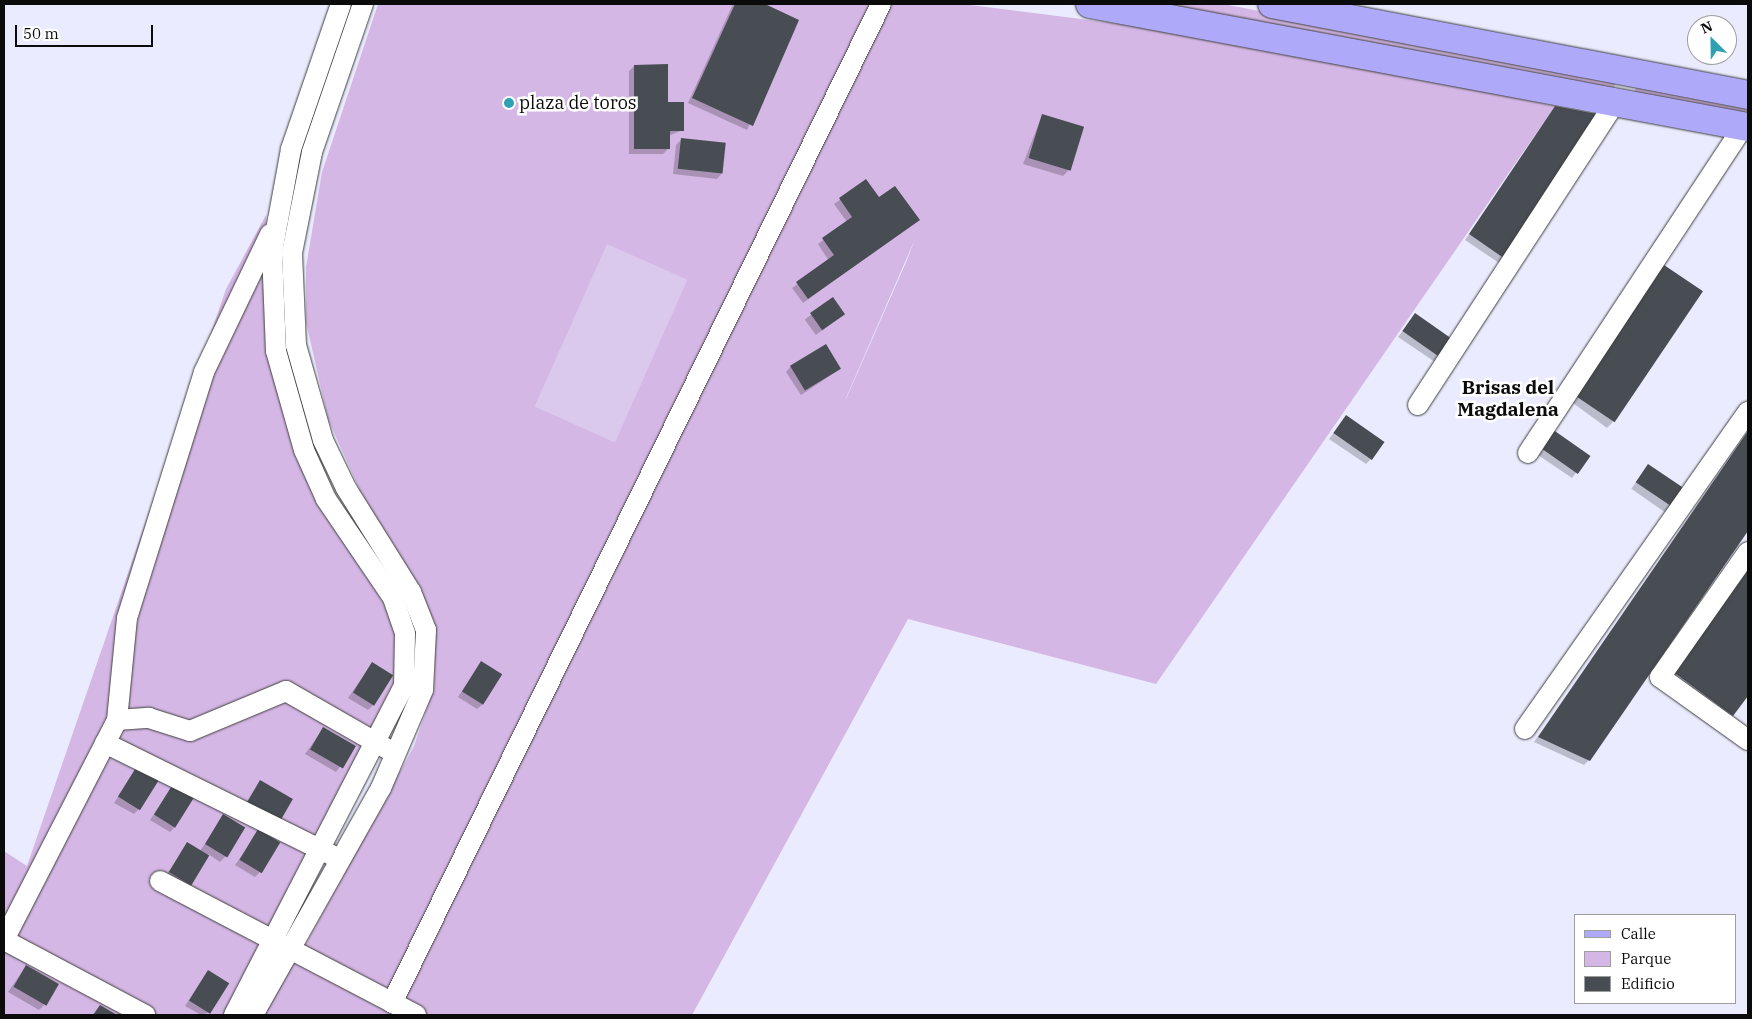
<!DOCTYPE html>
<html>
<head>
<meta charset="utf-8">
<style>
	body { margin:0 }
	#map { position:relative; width:1752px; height:1019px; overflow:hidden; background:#eaebfe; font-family:"IBM Plex Serif",serif }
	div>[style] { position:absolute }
	.green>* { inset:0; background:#d5b7e5; transform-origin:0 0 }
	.pitch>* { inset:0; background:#dbc8ed; transform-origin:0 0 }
	.shadow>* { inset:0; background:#0003; transform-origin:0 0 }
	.building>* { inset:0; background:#484d53; transform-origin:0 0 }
	.roads { filter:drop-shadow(0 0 1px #3e3e3e) drop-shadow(0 0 1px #3e3e3e) }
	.minor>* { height:20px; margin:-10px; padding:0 10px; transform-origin:10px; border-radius:10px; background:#fff }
	.secondary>* { height:28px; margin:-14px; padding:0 14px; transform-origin:14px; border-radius:14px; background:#aeaaf9 }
	.dots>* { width:14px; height:14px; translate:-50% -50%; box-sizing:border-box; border:2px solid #fff; border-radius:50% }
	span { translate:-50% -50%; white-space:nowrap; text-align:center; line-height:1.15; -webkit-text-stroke:5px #fff; paint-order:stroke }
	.poi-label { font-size:18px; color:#0b0b0b }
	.left { translate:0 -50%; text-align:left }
	.neighbourhood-label { font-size:19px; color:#0b0b0b; font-weight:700 }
	.frame { position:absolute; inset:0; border:5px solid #0b0b0b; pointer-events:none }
	.legend { position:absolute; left:1574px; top:914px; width:162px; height:90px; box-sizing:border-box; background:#fff; border:1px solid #9d9d9d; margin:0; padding:6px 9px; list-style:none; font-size:15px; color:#0b0b0b }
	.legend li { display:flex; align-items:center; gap:10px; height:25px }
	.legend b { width:25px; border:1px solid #9d9d9d }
	.north { position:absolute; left:1687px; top:15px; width:50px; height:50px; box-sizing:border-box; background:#fff; border:1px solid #9d9d9d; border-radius:50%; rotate:337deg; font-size:14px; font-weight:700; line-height:20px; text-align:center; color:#0b0b0b }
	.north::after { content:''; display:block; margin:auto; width:18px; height:22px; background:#2da1b1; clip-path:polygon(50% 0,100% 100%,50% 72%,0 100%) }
	.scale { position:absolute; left:15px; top:25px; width:138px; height:22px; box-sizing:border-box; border:2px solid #0b0b0b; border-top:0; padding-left:6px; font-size:15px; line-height:18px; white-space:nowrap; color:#0b0b0b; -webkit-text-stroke:4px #fff; paint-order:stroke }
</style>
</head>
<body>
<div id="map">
	<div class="green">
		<div style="clip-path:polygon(evenodd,378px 4px,962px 4px,1222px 37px,1555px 106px,1156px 684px,908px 619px,692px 1015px,427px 1015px,303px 949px,414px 746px,434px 688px,435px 630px,361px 493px,328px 419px,306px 322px,306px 267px,322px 172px,378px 4px,915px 239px,907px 260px,846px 399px,846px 398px,915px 239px)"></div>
		<div style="clip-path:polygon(1153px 4px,1223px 4px,1616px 80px,1612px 95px)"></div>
		<div style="left:1636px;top:86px;width:114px;height:11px;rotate:10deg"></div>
		<div style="clip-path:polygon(266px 215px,265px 318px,289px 428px,382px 595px,399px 646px,395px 680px,373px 736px,287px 686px,190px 727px,114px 716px,4px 932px,4px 851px,27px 866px,226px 289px)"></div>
		<div style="clip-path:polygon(286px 698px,369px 743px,317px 842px,111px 741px,120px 724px,150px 723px,192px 736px)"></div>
		<div style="clip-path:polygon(106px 748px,312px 850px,226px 1015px,155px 1015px,11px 938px)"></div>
		<div style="clip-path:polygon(4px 946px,133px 1015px,4px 1015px)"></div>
		<div style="clip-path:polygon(297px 955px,411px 1015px,264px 1015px)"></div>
	</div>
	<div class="pitch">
		<div style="left:607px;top:244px;width:88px;height:178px;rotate:24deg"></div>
	</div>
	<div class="shadow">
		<div style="clip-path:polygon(733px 4px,762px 4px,798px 20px,747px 130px,688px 103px)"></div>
		<div style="clip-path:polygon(634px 66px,667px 103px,683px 130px,668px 136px,669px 148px,663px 154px,629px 154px,629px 71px)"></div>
		<div style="clip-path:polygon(1556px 108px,1502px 265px,1465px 240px)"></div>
		<div style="clip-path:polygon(1042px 115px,1068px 171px,1063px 176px,1023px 164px)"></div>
		<div style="clip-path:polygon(681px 140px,722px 173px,717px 179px,673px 174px,676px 145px)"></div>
		<div style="clip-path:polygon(866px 181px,879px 199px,918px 220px,803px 303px,792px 288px,829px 261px,818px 244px,847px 222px,834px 204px)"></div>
		<div style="clip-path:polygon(1659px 272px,1612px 423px,1607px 428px,1573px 403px)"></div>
		<div style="left:833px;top:299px;width:19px;height:35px;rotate:54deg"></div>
		<div style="clip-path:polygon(1415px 315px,1440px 357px,1435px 362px,1398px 337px)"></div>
		<div style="clip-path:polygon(791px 366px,840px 369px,801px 395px,786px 372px)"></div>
		<div style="clip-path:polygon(1346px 417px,1371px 459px,1366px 464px,1329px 439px)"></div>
		<div style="clip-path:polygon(1748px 433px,1748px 529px,1589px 760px,1584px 765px,1534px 742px)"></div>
		<div style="clip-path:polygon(1547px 436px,1589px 456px,1572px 478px,1535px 453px)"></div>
		<div style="left:1648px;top:465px;width:45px;height:29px;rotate:35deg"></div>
		<div style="clip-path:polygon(1748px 570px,1748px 694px,1727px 720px,1668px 677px)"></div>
		<div style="clip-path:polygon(481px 663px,483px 704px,477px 709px,458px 697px)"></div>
		<div style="clip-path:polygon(372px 664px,373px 705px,368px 710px,348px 698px)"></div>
		<div style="clip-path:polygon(323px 729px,354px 747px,336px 772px,305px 754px)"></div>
		<div style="clip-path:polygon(137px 768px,139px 809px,134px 814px,114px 803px)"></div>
		<div style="clip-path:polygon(260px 781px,274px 825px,243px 807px)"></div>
		<div style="clip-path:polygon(173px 786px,175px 827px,170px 832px,150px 820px)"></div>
		<div style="clip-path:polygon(224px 816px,243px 827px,225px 857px,220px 862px,208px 854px,184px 890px,164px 878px,188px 843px,200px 851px)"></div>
		<div style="clip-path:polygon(259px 831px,260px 872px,255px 877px,235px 865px)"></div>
		<div style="clip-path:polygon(26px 966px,44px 1005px,39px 1010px,8px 992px)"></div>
		<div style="clip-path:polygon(208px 971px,227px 983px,210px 1012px,201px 1015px,185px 1006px)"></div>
	</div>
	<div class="building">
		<div style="clip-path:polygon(735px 4px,765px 4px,799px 20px,753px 126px,692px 98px)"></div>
		<div style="clip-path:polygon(668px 64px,668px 102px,684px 102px,684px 131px,670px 131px,670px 149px,634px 149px,634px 65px)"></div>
		<div style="clip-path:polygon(1555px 106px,1602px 115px,1508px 261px,1469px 234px)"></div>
		<div style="left:1042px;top:114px;width:44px;height:46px;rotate:17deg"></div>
		<div style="left:681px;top:138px;width:45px;height:31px;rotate:6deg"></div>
		<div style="clip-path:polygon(866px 179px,879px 197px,895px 186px,920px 220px,808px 299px,796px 282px,834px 255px,822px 238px,852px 217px,839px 198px)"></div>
		<div style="left:1664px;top:265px;width:47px;height:158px;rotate:34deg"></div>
		<div style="left:833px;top:297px;width:21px;height:28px;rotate:55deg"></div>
		<div style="left:1415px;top:313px;width:47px;height:22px;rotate:35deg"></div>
		<div style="left:826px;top:344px;width:29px;height:42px;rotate:59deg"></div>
		<div style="left:1346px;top:415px;width:47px;height:22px;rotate:35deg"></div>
		<div style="left:1552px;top:429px;width:47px;height:22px;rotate:35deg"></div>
		<div style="clip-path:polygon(1748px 431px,1748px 531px,1590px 761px,1538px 737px)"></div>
		<div style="left:1648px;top:464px;width:47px;height:22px;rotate:34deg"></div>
		<div style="clip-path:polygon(1748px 570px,1748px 696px,1733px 716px,1672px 671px)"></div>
		<div style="left:481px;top:661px;width:25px;height:36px;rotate:32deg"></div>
		<div style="left:372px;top:662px;width:25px;height:36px;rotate:32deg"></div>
		<div style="left:323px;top:727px;width:38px;height:26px;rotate:30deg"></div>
		<div style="left:137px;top:766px;width:26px;height:36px;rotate:32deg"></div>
		<div style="left:260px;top:780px;width:38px;height:26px;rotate:30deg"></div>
		<div style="left:173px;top:784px;width:25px;height:36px;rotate:32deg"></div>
		<div style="left:223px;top:814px;width:26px;height:35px;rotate:31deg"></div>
		<div style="left:258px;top:829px;width:26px;height:36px;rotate:31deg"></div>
		<div style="left:187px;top:842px;width:26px;height:35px;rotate:31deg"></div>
		<div style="left:26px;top:965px;width:38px;height:25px;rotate:30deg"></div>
		<div style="left:208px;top:970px;width:25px;height:36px;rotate:32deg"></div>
		<div style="clip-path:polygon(100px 1005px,117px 1015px,93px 1015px)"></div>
	</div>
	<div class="roads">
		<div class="minor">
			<div style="left:1418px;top:405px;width:361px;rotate:-56.9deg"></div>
			<div style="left:1528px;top:453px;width:392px;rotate:-56.6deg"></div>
			<div style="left:1748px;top:552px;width:153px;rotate:125.1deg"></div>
			<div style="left:1660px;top:677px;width:108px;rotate:35.6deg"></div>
			<div style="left:117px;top:720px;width:32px;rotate:-4deg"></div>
			<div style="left:149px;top:718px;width:43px;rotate:17.6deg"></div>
			<div style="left:190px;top:731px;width:104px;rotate:-22.6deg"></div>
			<div style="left:286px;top:691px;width:119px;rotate:29.8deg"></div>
			<div style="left:1525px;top:729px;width:388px;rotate:-54.9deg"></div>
			<div style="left:105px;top:743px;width:255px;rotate:26.3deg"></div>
			<div style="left:160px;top:881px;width:289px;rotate:27.6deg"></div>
			<div style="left:4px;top:940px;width:247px;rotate:-62.8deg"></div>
			<div style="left:117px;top:720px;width:102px;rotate:-84.4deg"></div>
			<div style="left:127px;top:618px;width:258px;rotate:-72.6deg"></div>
			<div style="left:204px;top:372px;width:153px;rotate:-64.4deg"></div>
			<div style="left:4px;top:940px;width:160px;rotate:28deg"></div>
			<div style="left:392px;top:1003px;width:1112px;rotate:-63.92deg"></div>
			<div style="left:234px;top:1015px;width:370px;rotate:-62.7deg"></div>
			<div style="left:404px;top:686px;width:53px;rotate:-88.9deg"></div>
			<div style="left:405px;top:633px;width:37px;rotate:-109deg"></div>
			<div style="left:393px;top:598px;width:120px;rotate:-124.1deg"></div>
			<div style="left:326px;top:499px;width:54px;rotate:-114.2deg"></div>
			<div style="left:304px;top:450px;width:103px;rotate:-105.8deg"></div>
			<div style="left:276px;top:351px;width:98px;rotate:-92.3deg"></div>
			<div style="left:272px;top:253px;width:34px;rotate:-80deg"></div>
			<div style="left:278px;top:220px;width:72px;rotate:-79.6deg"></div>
			<div style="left:291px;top:149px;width:153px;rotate:-71deg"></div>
			<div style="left:253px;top:1015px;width:261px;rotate:-60.6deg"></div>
			<div style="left:381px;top:788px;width:107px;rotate:-66.8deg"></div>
			<div style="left:423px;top:690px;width:60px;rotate:-87.1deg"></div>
			<div style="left:426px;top:630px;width:41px;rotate:-111.5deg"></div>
			<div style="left:411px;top:592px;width:123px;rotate:-122deg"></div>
			<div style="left:346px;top:488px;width:53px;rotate:-115.6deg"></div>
			<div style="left:323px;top:440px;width:99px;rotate:-105.9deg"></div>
			<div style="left:296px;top:345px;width:92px;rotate:-92.5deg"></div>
			<div style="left:292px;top:253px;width:103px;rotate:-78.8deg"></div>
			<div style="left:312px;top:152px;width:157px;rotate:-71deg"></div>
		</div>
		<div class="secondary">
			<div style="left:1090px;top:4px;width:669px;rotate:10.59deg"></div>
			<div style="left:1272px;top:4px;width:485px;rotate:10.8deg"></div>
		</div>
	</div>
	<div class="dots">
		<div style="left:509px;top:103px;background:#2da1b1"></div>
	</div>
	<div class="poi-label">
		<span class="left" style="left:519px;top:103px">plaza de toros</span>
	</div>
	<div class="neighbourhood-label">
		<span style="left:1508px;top:399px">Brisas del<br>Magdalena</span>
	</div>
	<div class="frame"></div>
	<ul class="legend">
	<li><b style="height:6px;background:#aeaaf9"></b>Calle</li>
	<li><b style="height:14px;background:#d5b7e5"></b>Parque</li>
	<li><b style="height:14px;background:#484d53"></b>Edificio</li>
	</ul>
	<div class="north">N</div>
	<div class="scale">50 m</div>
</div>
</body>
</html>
